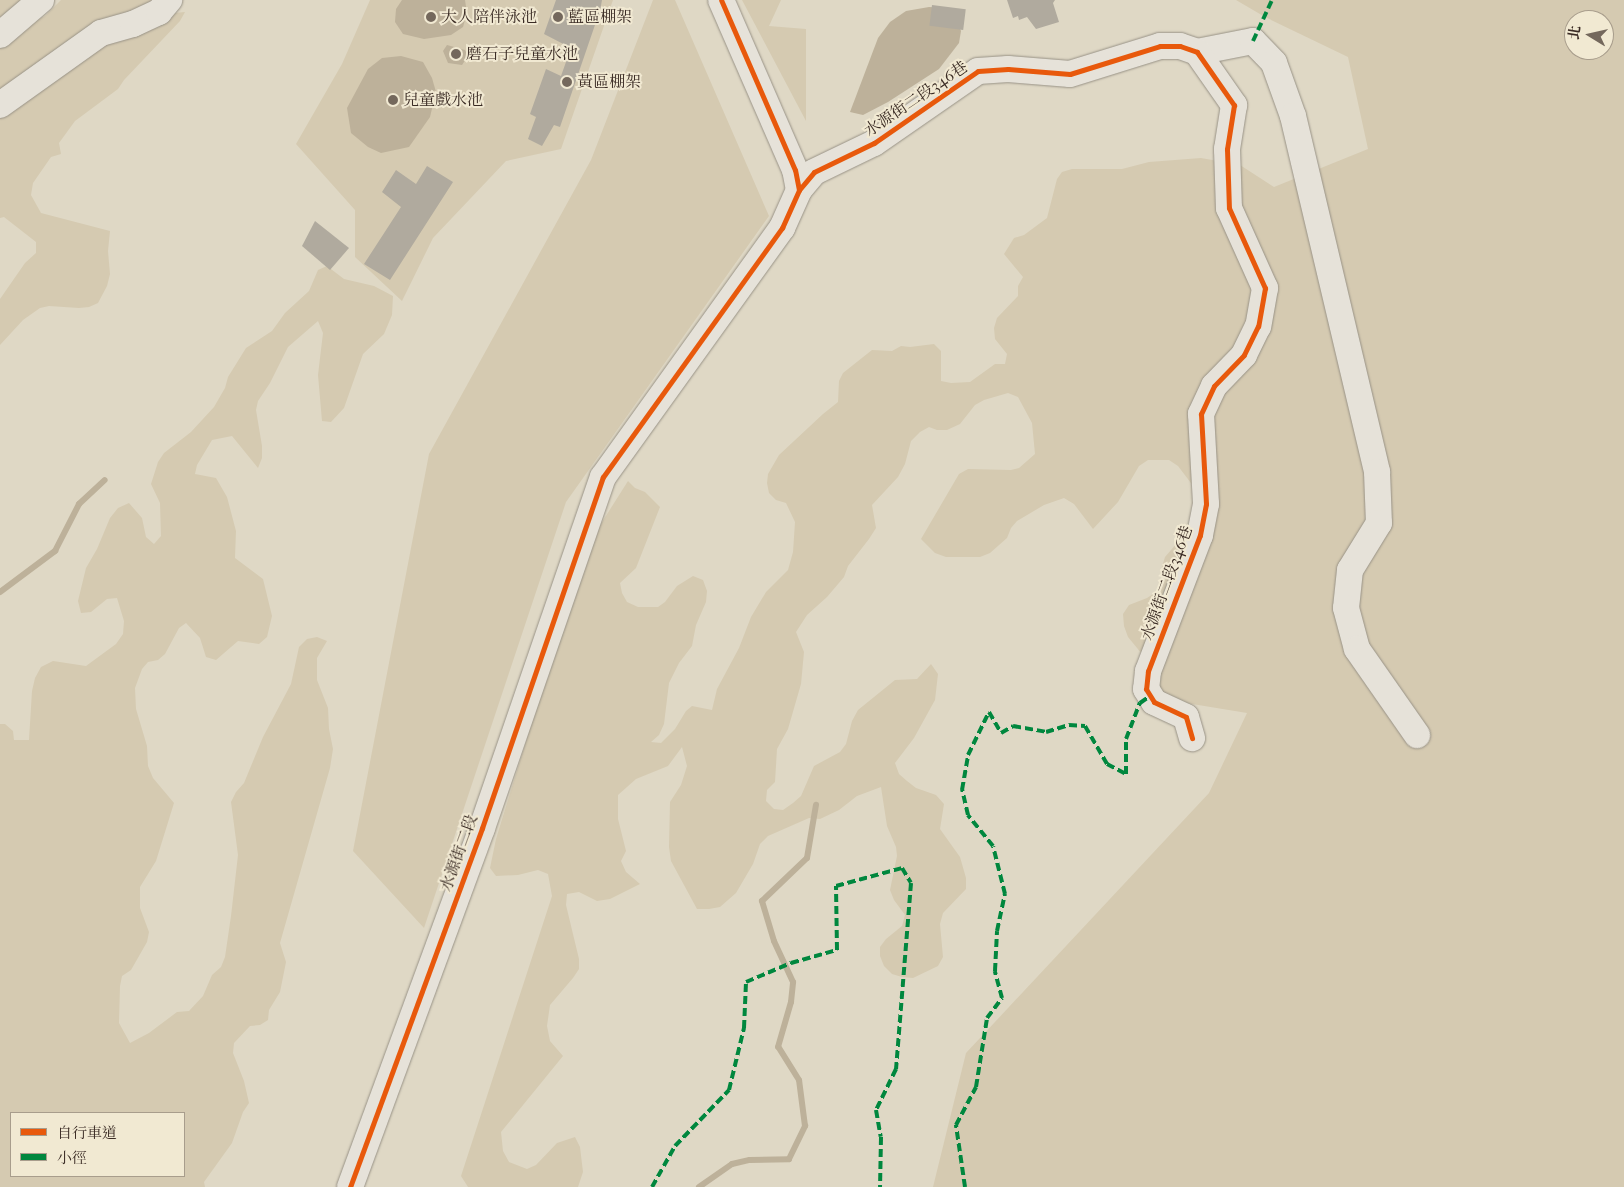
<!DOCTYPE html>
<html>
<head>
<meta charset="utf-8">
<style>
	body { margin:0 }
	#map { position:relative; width:1624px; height:1187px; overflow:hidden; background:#dfd8c5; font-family:"IM FELL French Canon","Noto Serif TC",serif }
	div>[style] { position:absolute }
	.green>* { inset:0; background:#d5cab1 }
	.water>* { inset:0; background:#bdb19a }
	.stream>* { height:6px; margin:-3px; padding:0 3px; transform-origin:3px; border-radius:3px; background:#bdb19a }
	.building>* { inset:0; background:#b0aa9e; transform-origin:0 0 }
	.roads { filter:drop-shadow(0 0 1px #989286) drop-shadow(0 0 1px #989286) }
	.minor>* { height:26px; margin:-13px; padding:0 13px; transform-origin:13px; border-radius:13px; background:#e6e2d9 }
	.quiet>* { height:4px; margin-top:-2px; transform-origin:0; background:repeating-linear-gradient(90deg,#00873e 0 8px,transparent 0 12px) }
	.cycleway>* { height:5px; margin:-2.5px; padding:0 2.5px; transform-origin:2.5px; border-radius:2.5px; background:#e8590c }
	.dots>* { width:14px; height:14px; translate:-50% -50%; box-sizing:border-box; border:2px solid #f1e9d2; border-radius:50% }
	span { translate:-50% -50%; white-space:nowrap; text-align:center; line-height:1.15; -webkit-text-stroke:4px #f1e9d2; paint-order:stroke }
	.poi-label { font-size:16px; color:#3a2b24 }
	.left { translate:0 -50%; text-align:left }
	.street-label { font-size:16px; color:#3a2b24 }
	.legend { position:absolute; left:10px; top:1112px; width:175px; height:65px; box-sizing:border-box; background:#f1e9d2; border:1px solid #a89d8c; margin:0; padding:6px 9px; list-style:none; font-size:15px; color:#3a2b24 }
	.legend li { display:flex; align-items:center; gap:10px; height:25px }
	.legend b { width:25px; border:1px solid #a89d8c }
	.north { position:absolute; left:1564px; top:10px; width:50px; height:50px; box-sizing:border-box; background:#f1e9d2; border:1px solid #a89d8c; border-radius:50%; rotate:279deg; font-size:14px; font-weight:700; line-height:20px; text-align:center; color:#3a2b24 }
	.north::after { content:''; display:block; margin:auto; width:18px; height:22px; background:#74685c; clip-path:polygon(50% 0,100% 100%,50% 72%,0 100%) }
</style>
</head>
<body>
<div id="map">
	<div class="green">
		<div style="clip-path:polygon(0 0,31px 0,35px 21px,45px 16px,61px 0,154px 0,174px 13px,185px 12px,180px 21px,124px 80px,118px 89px,75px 121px,59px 143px,61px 154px,51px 157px,33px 183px,31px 195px,41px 213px,110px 231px,108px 251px,110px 274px,107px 286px,98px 303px,89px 307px,79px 308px,49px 306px,40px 308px,23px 320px,0 345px,0 299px,25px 263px,36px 253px,36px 242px,4px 217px,0 218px)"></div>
		<div style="clip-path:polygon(370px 0,613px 0,561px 149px,506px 161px,433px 238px,402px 301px,355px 257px,355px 210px,296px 144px,342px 64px)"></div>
		<div style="clip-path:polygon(653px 0,675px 0,769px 216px,566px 502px,424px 928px,353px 851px,429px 454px,591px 160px)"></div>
		<div style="clip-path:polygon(742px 0,781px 0,769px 26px,806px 29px,806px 121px)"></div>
		<div style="clip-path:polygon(evenodd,1236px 0,1624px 0,1624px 1187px,933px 1187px,966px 1053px,1209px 793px,1247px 713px,1180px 702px,1155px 688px,1142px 654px,1128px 637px,1124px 626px,1123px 614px,1129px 605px,1147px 598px,1162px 588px,1166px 577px,1162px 567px,1165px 557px,1183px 536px,1196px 514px,1197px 491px,1178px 466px,1169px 460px,1148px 460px,1139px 466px,1118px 502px,1093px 529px,1074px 504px,1064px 498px,1044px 505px,1017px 521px,1011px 528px,1007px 538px,990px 553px,980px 557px,946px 557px,935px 553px,921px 539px,959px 474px,968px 469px,1011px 470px,1019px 468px,1035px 454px,1032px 423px,1018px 397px,1008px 393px,984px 400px,975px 405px,960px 424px,947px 430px,937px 430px,929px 427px,920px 432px,911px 441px,905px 464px,898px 477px,872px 505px,876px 528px,869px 539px,848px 566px,844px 577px,827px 597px,807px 615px,796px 632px,804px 652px,801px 684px,788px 729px,777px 749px,775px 782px,767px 790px,766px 801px,774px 809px,783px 810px,793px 803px,801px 796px,814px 766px,840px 752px,846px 744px,852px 721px,858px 710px,895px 680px,917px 679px,931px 664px,938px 674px,935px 700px,914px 738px,895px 763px,899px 774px,907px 781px,916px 788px,936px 795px,944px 804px,940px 829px,960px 857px,966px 878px,966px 889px,943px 913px,940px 924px,943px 957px,938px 966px,913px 978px,902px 977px,892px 974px,884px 966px,880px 956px,880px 947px,886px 939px,902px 926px,905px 915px,894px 900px,890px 890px,897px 856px,896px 847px,887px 826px,881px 787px,857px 796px,839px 810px,820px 819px,809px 818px,768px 836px,760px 844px,753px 864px,736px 893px,720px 907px,709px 909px,697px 909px,671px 861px,669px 847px,670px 802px,681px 785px,687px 766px,682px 747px,668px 766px,636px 779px,618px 795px,618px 819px,626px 851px,621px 861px,626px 872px,640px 884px,610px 899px,597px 901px,579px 892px,567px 894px,566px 905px,579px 959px,579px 969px,573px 978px,550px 1005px,547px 1026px,550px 1041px,563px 1056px,501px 1132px,503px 1151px,509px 1162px,527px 1169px,536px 1165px,557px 1143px,575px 1137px,580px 1147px,583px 1172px,578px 1187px,468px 1187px,461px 1176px,552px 896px,548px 874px,538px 870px,518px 875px,496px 876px,490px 868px,496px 839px,585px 549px,628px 481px,635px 488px,645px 492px,660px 507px,636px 568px,620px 583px,622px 593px,627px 602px,638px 607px,658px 607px,665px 602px,677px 586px,693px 576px,703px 580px,707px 591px,706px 602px,696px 625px,692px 646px,679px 663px,669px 683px,664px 724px,659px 735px,651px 742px,661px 743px,675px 729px,686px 711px,692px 706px,712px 710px,717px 689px,739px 648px,751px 617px,766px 592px,788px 570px,793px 552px,795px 522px,786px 503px,776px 500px,769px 493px,767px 483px,768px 474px,779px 455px,823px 414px,838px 402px,839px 381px,843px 373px,872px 350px,892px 351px,901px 346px,910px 347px,934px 344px,941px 351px,941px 381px,951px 383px,970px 382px,995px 364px,1005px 364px,1007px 354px,995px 339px,994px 328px,997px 318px,1018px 296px,1018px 286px,1023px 277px,1004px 254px,1014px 238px,1024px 235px,1047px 218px,1057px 179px,1062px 172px,1072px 169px,1122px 169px,1149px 162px,1201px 158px,1240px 165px,1274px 187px,1368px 149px,1348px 57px,1265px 17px,1236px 0,1574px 20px,1604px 20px,1604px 50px,1574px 50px,1574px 20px)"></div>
		<div style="clip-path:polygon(evenodd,327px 266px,344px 279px,374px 286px,393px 296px,392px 315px,384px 334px,363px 354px,344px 408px,331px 422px,322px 421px,318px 375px,323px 333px,318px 321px,288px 347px,270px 383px,258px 401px,256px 410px,262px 446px,262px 458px,258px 468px,232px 436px,212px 440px,197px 465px,195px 474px,216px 478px,227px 497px,236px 531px,235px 558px,263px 579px,272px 616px,267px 637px,259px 644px,238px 641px,216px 660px,206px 657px,200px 638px,186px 623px,179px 628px,165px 654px,158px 660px,148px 662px,142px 669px,135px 688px,136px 709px,147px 746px,148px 766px,153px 778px,174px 803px,156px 861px,140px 887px,140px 908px,149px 932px,147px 942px,131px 970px,122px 976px,120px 986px,119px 1023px,130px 1043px,149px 1033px,177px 1012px,189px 1011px,203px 996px,212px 975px,221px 967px,225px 957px,231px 916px,238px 855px,231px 802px,236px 792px,244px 783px,263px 737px,291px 684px,299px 647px,307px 639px,317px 637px,327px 641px,317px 658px,317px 680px,328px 708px,329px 729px,333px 749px,330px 768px,280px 943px,286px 962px,280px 992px,269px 1010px,268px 1020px,260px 1025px,250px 1026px,234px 1043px,233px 1053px,244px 1081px,249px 1103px,243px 1112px,232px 1143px,204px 1182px,205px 1187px,0 1187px,0 724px,5px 724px,13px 731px,14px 740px,29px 740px,32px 691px,35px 678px,41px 667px,53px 661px,86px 666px,116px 644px,123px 634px,124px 621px,117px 598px,107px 599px,91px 612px,81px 613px,78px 601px,86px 568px,97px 549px,110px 518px,118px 508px,129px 503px,142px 518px,146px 537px,154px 544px,161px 536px,160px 503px,151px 484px,158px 462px,164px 453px,191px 432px,214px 407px,225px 388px,228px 377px,246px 348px,272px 331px,285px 313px,309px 291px,318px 270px,327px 266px,11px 1113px,184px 1113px,184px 1176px,11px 1176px,11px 1113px)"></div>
	</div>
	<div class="water">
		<div style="clip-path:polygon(402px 0,465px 0,467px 13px,463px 27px,451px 35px,424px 39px,403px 34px,395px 22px,396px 9px)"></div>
		<div style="clip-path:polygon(929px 7px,951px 8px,961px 31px,959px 43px,939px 69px,888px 102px,863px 115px,850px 112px,878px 38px,890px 22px,906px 11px)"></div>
		<div style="clip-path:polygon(447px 45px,465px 50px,468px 56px,462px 65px,448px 63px,443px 51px)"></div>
		<div style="clip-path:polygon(401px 56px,423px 62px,432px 78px,436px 92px,430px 117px,409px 147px,381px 153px,368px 147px,351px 133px,347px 108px,368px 69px,382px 58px)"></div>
	</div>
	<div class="stream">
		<div style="left:0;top:592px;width:69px;rotate:-36.7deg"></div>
		<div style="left:55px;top:551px;width:53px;rotate:-62.9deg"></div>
		<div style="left:79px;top:504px;width:35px;rotate:-43deg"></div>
		<div style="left:699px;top:1187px;width:40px;rotate:-34.9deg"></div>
		<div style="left:732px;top:1164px;width:18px;rotate:-13deg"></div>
		<div style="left:750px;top:1160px;width:39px;rotate:-1deg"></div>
		<div style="left:789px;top:1159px;width:37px;rotate:-64deg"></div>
		<div style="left:805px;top:1126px;width:46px;rotate:-97.4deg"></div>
		<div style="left:799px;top:1080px;width:39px;rotate:-122deg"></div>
		<div style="left:778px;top:1047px;width:47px;rotate:-73.9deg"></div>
		<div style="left:791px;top:1002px;width:20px;rotate:-84deg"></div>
		<div style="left:793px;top:982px;width:45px;rotate:-114.9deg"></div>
		<div style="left:774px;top:941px;width:42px;rotate:-106.7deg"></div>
		<div style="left:762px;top:901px;width:62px;rotate:-43.7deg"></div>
		<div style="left:807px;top:858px;width:54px;rotate:-80.4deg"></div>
	</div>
	<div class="building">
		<div style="clip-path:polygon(556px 0,602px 0,598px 22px,596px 22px,560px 127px,554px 125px,542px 146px,528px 139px,536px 117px,530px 114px,546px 69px,561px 76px,571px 48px,544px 34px)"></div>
		<div style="clip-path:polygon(1007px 0,1055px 0,1053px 3px,1059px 22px,1036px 29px,1027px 17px,1019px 20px,1018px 16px,1013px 18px)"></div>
		<div style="left:932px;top:5px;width:34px;height:21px;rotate:7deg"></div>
		<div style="clip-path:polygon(427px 166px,453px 182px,390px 280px,364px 264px,401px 207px,382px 192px,396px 170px,416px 184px)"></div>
		<div style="clip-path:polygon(315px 221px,349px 248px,330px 270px,302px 246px)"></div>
	</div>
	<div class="roads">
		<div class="minor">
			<div style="left:0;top:35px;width:54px;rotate:-40.5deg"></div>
			<div style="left:1197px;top:52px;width:57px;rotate:-11.1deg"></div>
			<div style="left:1253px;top:41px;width:30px;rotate:46deg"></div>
			<div style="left:1274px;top:63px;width:56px;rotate:70.3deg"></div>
			<div style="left:1293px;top:116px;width:366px;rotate:76.7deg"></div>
			<div style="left:1377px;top:472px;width:51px;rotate:87.8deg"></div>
			<div style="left:1379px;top:523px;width:55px;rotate:121.7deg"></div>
			<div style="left:1350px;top:570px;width:38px;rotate:96deg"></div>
			<div style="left:1346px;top:608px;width:42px;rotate:75deg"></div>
			<div style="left:1357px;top:649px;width:105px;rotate:55.1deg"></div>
			<div style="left:0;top:105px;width:124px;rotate:-35.5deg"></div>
			<div style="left:101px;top:33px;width:33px;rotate:-16deg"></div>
			<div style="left:133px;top:24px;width:29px;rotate:-25deg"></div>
			<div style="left:159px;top:12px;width:16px;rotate:-50deg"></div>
			<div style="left:799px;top:190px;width:23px;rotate:-50deg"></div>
			<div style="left:814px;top:172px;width:67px;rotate:-25.8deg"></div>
			<div style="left:874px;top:143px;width:126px;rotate:-34.7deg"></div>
			<div style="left:978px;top:71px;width:30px;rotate:-4deg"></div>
			<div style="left:1008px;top:69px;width:62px;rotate:4.6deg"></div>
			<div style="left:1070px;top:74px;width:94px;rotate:-17.3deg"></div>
			<div style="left:1160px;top:46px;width:20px"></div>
			<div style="left:1180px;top:46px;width:18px;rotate:19deg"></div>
			<div style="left:1197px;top:52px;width:65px;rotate:55.1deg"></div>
			<div style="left:1234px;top:105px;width:45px;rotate:99deg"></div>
			<div style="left:1227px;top:149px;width:59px;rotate:88.1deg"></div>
			<div style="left:1229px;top:208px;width:88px;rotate:65.8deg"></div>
			<div style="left:1265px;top:288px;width:39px;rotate:100deg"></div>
			<div style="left:1258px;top:326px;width:32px;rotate:116deg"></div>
			<div style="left:1244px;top:355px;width:43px;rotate:134.1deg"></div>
			<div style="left:1214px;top:386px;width:31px;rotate:115deg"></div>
			<div style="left:1201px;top:414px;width:90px;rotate:86.8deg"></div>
			<div style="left:1206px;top:504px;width:32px;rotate:101deg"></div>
			<div style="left:1200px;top:535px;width:146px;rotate:110.9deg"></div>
			<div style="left:1148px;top:671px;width:18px;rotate:96deg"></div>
			<div style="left:1146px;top:689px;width:15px;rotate:58deg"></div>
			<div style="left:1154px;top:702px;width:35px;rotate:25deg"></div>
			<div style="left:1186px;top:717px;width:22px;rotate:74deg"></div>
			<div style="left:350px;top:1187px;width:382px;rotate:-69.8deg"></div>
			<div style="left:482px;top:828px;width:371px;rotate:-71deg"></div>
			<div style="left:603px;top:477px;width:307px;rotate:-54.3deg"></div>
			<div style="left:782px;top:228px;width:42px;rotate:-65.9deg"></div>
			<div style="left:799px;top:190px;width:20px;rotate:-101deg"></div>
			<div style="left:795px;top:170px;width:185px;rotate:-113.5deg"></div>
		</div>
	</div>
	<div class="quiet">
		<div style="left:1253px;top:41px;width:45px;rotate:-65.1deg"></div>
		<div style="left:652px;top:1187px;width:47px;rotate:-60.7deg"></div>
		<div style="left:675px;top:1146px;width:78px;rotate:-46deg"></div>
		<div style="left:729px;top:1090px;width:64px;rotate:-76.4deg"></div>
		<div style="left:744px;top:1028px;width:46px;rotate:-87.5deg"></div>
		<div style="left:746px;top:982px;width:49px;rotate:-22.9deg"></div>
		<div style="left:791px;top:963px;width:48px;rotate:-15.8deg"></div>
		<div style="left:837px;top:950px;width:64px;rotate:-90.9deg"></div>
		<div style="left:836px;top:886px;width:68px;rotate:-15.3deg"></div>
		<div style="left:902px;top:868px;width:17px;rotate:59deg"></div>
		<div style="left:911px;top:883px;width:187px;rotate:94.6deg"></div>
		<div style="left:896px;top:1069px;width:46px;rotate:116deg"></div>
		<div style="left:876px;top:1110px;width:27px;rotate:80deg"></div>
		<div style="left:881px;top:1137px;width:50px;rotate:91.1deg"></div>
		<div style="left:965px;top:1187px;width:63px;rotate:-98.3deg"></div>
		<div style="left:956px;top:1125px;width:43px;rotate:-62.2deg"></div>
		<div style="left:976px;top:1087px;width:70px;rotate:-80.9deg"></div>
		<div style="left:987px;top:1018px;width:25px;rotate:-53deg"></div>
		<div style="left:1002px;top:998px;width:28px;rotate:-105deg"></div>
		<div style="left:995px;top:971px;width:40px;rotate:-87.1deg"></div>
		<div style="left:997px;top:931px;width:38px;rotate:-78deg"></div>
		<div style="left:1005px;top:894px;width:49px;rotate:-104deg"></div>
		<div style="left:993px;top:846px;width:40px;rotate:-129deg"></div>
		<div style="left:968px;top:815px;width:26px;rotate:-103deg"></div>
		<div style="left:962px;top:790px;width:36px;rotate:-80deg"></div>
		<div style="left:968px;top:755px;width:48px;rotate:-64deg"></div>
		<div style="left:989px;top:712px;width:24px;rotate:60deg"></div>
		<div style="left:1001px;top:733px;width:14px;rotate:-30deg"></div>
		<div style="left:1013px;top:726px;width:34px;rotate:10deg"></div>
		<div style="left:1046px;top:732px;width:24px;rotate:-17deg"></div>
		<div style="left:1069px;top:725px;width:16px;rotate:4deg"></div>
		<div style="left:1085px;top:726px;width:44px;rotate:59.9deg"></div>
		<div style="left:1107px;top:764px;width:21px;rotate:28deg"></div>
		<div style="left:1126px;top:774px;width:35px;rotate:-90deg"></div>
		<div style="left:1126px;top:739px;width:39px;rotate:-69deg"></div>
		<div style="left:1140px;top:703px;width:12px;rotate:-35deg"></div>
	</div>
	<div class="cycleway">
		<div style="left:799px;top:190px;width:23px;rotate:-50deg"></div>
		<div style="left:814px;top:172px;width:67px;rotate:-25.8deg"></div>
		<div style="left:874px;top:143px;width:126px;rotate:-34.7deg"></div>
		<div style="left:978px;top:71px;width:30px;rotate:-4deg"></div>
		<div style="left:1008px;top:69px;width:62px;rotate:4.6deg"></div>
		<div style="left:1070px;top:74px;width:94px;rotate:-17.3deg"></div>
		<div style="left:1160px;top:46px;width:20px"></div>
		<div style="left:1180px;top:46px;width:18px;rotate:19deg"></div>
		<div style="left:1197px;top:52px;width:65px;rotate:55.1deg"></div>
		<div style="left:1234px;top:105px;width:45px;rotate:99deg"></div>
		<div style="left:1227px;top:149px;width:59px;rotate:88.1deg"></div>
		<div style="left:1229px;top:208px;width:88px;rotate:65.8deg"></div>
		<div style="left:1265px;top:288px;width:39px;rotate:100deg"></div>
		<div style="left:1258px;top:326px;width:32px;rotate:116deg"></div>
		<div style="left:1244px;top:355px;width:43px;rotate:134.1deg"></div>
		<div style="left:1214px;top:386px;width:31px;rotate:115deg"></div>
		<div style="left:1201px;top:414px;width:90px;rotate:86.8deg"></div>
		<div style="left:1206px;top:504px;width:32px;rotate:101deg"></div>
		<div style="left:1200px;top:535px;width:146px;rotate:110.9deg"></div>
		<div style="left:1148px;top:671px;width:18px;rotate:96deg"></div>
		<div style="left:1146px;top:689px;width:15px;rotate:58deg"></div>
		<div style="left:1154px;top:702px;width:35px;rotate:25deg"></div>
		<div style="left:1186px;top:717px;width:22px;rotate:74deg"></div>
		<div style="left:350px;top:1187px;width:382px;rotate:-69.8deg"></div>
		<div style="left:482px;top:828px;width:371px;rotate:-71deg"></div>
		<div style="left:603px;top:477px;width:307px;rotate:-54.3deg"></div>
		<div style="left:782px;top:228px;width:42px;rotate:-65.9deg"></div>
		<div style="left:799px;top:190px;width:20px;rotate:-101deg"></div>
		<div style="left:795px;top:170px;width:185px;rotate:-113.5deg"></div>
	</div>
	<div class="dots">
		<div style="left:431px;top:17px;background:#74685c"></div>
		<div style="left:558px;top:17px;background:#74685c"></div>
		<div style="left:456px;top:54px;background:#74685c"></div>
		<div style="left:567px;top:82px;background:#74685c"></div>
		<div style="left:393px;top:100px;background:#74685c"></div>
	</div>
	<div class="poi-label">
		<span class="left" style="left:441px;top:17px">大人陪伴泳池</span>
		<span class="left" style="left:568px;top:17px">藍區棚架</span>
		<span class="left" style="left:466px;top:54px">磨石子兒童水池</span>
		<span class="left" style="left:577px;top:82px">黃區棚架</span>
		<span class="left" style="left:403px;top:100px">兒童戲水池</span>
	</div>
	<div class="street-label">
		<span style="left:916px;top:99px;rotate:-34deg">水源街二段346巷</span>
		<span style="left:1167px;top:583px;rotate:-70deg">水源街二段346巷</span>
		<span style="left:459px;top:853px;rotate:-70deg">水源街二段</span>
	</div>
	<ul class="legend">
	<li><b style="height:6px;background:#e8590c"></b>自行車道</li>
	<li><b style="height:6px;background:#00873e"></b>小徑</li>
	</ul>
	<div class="north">北</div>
</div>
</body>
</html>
